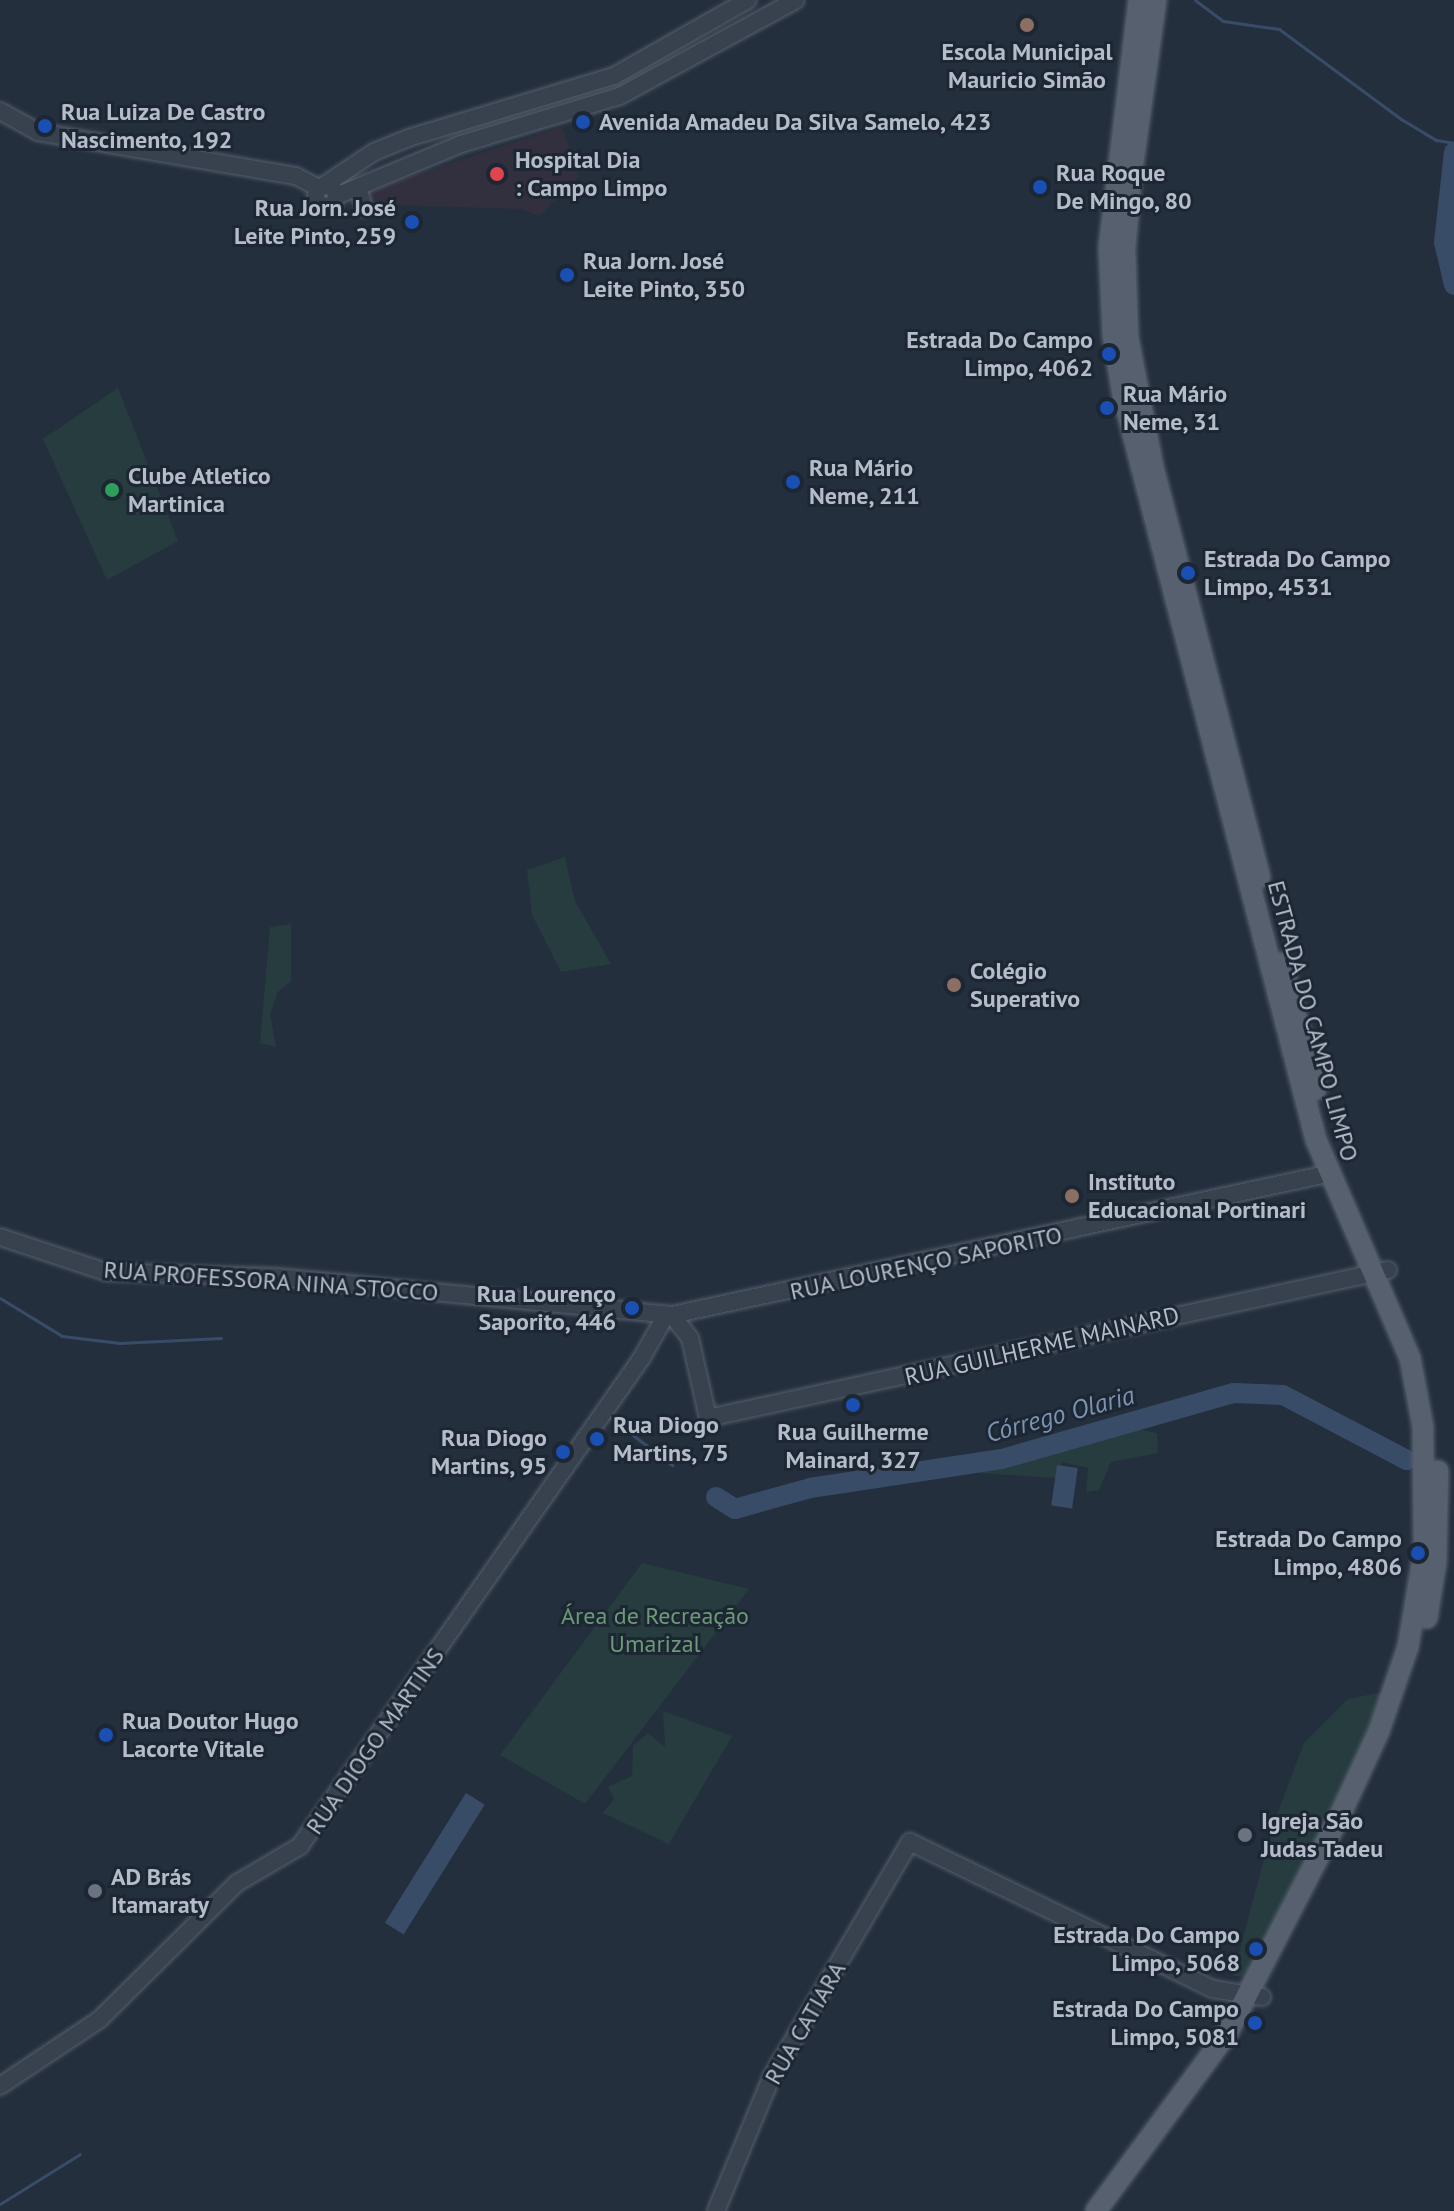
<!DOCTYPE html>
<html>
<head>
<meta charset="utf-8">
<style>
	body { margin:0 }
	#map { position:relative; width:1454px; height:2211px; overflow:hidden; background:#242f3e; font-family:"PT Sans",sans-serif }
	div>[style] { position:absolute }
	.medical>* { inset:0; background:#32303f }
	.green>* { inset:0; background:#263c3f }
	.water>* { inset:0; background:#394c67; transform-origin:0 0 }
	.stream>* { height:3px; margin:-1.5px; padding:0 1.5px; transform-origin:1.5px; border-radius:1.5px; background:#394c67 }
	.river>* { height:20px; margin:-10px; padding:0 10px; transform-origin:10px; border-radius:10px; background:#394c67 }
	.roads { filter:drop-shadow(0 0 2px #565f6c) drop-shadow(0 0 2px #565f6c) }
	.tertiary>* { height:16px; margin:-8px; padding:0 8px; transform-origin:8px; border-radius:8px; background:#38414e }
	.tertiary>.ring { margin:-8px; padding:0; box-sizing:content-box; background:none; border:16px solid #38414e; border-radius:50% }
	.primary>* { height:20px; margin:-10px; padding:0 10px; transform-origin:10px; border-radius:10px; background:#56606e }
	.dots>* { width:22px; height:22px; translate:-50% -50%; box-sizing:border-box; border:4px solid #1d2633; border-radius:50% }
	span { translate:-50% -50%; white-space:nowrap; text-align:center; line-height:1.15; -webkit-text-stroke:6px #1d2633; paint-order:stroke }
	.poi-label { font-size:24px; color:#b4bcc9; font-weight:700 }
	.left { translate:0 -50%; text-align:left }
	.right { translate:-100% -50%; text-align:right }
	.street-label { font-size:24px; color:#b4bcc9 }
	.park-label { font-size:24px; color:#6b9a76 }
	.water-label { font-size:26px; color:#7c92b1; font-style:italic }
</style>
</head>
<body>
<div id="map">
	<div class="medical">
		<div style="clip-path:polygon(562px 127px,579px 177px,539px 216px,521px 209px,369px 204px,367px 194px,389px 183px)"></div>
	</div>
	<div class="green">
		<div style="clip-path:polygon(118px 388px,178px 541px,107px 580px,43px 439px)"></div>
		<div style="clip-path:polygon(565px 857px,575px 901px,611px 964px,561px 972px,532px 915px,527px 870px)"></div>
		<div style="clip-path:polygon(291px 924px,291px 981px,278px 992px,270px 1014px,276px 1047px,260px 1043px,270px 927px)"></div>
		<div style="clip-path:polygon(1137px 1429px,1157px 1433px,1158px 1453px,1111px 1462px,1099px 1490px,1086px 1492px,1088px 1468px,1062px 1462px,1055px 1478px,950px 1471px,983px 1457px)"></div>
		<div style="clip-path:polygon(642px 1563px,749px 1589px,585px 1804px,500px 1755px)"></div>
		<div style="clip-path:polygon(1389px 1691px,1259px 1977px,1233px 1976px,1273px 1825px,1304px 1743px,1348px 1699px)"></div>
		<div style="clip-path:polygon(663px 1711px,732px 1736px,669px 1844px,603px 1813px,614px 1799px,608px 1787px,632px 1776px,633px 1746px,648px 1733px,665px 1747px)"></div>
	</div>
	<div class="water">
		<div style="left:1057px;top:1465px;width:21px;height:41px;rotate:8deg"></div>
		<div style="left:466px;top:1793px;width:22px;height:153px;rotate:32deg"></div>
	</div>
	<div class="stream">
		<div style="left:1195px;top:0;width:35px;rotate:37deg"></div>
		<div style="left:1223px;top:21px;width:57px;rotate:8.1deg"></div>
		<div style="left:1279px;top:29px;width:152px;rotate:36.4deg"></div>
		<div style="left:1401px;top:119px;width:41px;rotate:31deg"></div>
		<div style="left:1436px;top:140px;width:18px;rotate:9deg"></div>
		<div style="left:0;top:1298px;width:73px;rotate:31.5deg"></div>
		<div style="left:62px;top:1336px;width:58px;rotate:6.9deg"></div>
		<div style="left:120px;top:1343px;width:101px;rotate:-2.8deg"></div>
		<div style="left:608px;top:1416px;width:81px;rotate:37.4deg"></div>
		<div style="left:0;top:2204px;width:94px;rotate:-32deg"></div>
	</div>
	<div class="river">
		<div style="left:1454px;top:152px;width:91px;rotate:96.3deg"></div>
		<div style="left:1444px;top:242px;width:44px;rotate:76.9deg"></div>
		<div style="left:716px;top:1497px;width:22px;rotate:32deg"></div>
		<div style="left:735px;top:1509px;width:78px;rotate:-15.6deg"></div>
		<div style="left:810px;top:1488px;width:194px;rotate:-8.6deg"></div>
		<div style="left:1002px;top:1459px;width:241px;rotate:-15.9deg"></div>
		<div style="left:1234px;top:1393px;width:49px;rotate:2.3deg"></div>
		<div style="left:1283px;top:1395px;width:140px;rotate:27.7deg"></div>
	</div>
	<div class="roads">
		<div class="tertiary">
			<div style="left:0;top:111px;width:43px;rotate:28.9deg"></div>
			<div style="left:38px;top:132px;width:262px;rotate:9.7deg"></div>
			<div style="left:296px;top:176px;width:26px;rotate:28deg"></div>
			<div class="ring" style="left:316px;top:186px;width:4px;height:4px"></div>
			<div style="left:323px;top:186px;width:61px;rotate:-33.7deg"></div>
			<div style="left:374px;top:152px;width:37px;rotate:-22deg"></div>
			<div style="left:408px;top:138px;width:215px;rotate:-16.8deg"></div>
			<div style="left:614px;top:76px;width:154px;rotate:-29.6deg"></div>
			<div style="left:358px;top:188px;width:21px;rotate:73deg"></div>
			<div style="left:336px;top:196px;width:135px;rotate:-22.6deg"></div>
			<div style="left:461px;top:144px;width:166px;rotate:-16.8deg"></div>
			<div style="left:620px;top:96px;width:200px;rotate:-28.6deg"></div>
			<div style="left:0;top:1237px;width:112px;rotate:18.3deg"></div>
			<div style="left:106px;top:1272px;width:172px;rotate:1.7deg"></div>
			<div style="left:278px;top:1277px;width:396px;rotate:5.5deg"></div>
			<div style="left:672px;top:1315px;width:670px;rotate:-12.15deg"></div>
			<div style="left:672px;top:1315px;width:29px;rotate:52deg"></div>
			<div style="left:690px;top:1338px;width:82px;rotate:77.3deg"></div>
			<div style="left:708px;top:1418px;width:696px;rotate:-12.28deg"></div>
			<div style="left:0;top:2086px;width:120px;rotate:-33.8deg"></div>
			<div style="left:100px;top:2019px;width:193px;rotate:-44.8deg"></div>
			<div style="left:237px;top:1883px;width:73px;rotate:-30.4deg"></div>
			<div style="left:300px;top:1846px;width:595px;rotate:-55deg"></div>
			<div style="left:641px;top:1359px;width:51px;rotate:-60.4deg"></div>
			<div style="left:716px;top:2211px;width:146px;rotate:-67.5deg"></div>
			<div style="left:772px;top:2076px;width:272px;rotate:-59.5deg"></div>
			<div style="left:910px;top:1842px;width:337px;rotate:25.9deg"></div>
			<div style="left:1213px;top:1989px;width:50px;rotate:9.3deg"></div>
		</div>
		<div class="primary">
			<div style="left:1156px;top:0;width:180px;rotate:98deg"></div>
			<div style="left:1131px;top:178px;width:71px;rotate:94.8deg"></div>
			<div style="left:1125px;top:249px;width:89px;rotate:88.1deg"></div>
			<div style="left:1128px;top:338px;width:131px;rotate:79deg"></div>
			<div style="left:1153px;top:467px;width:424px;rotate:75.4deg"></div>
			<div style="left:1282px;top:963px;width:131px;rotate:75deg"></div>
			<div style="left:1427px;top:1618px;width:57px;rotate:-80.9deg"></div>
			<div style="left:1436px;top:1562px;width:91px;rotate:-88.7deg"></div>
			<div style="left:1096px;top:2211px;width:222px;rotate:-53.6deg"></div>
			<div style="left:1228px;top:2032px;width:251px;rotate:-62.7deg"></div>
			<div style="left:1343px;top:1809px;width:86px;rotate:-65.2deg"></div>
			<div style="left:1379px;top:1731px;width:89px;rotate:-71deg"></div>
			<div style="left:1408px;top:1647px;width:97px;rotate:-80.5deg"></div>
			<div style="left:1424px;top:1551px;width:124px;rotate:-90.5deg"></div>
			<div style="left:1423px;top:1427px;width:70px;rotate:-100.7deg"></div>
			<div style="left:1410px;top:1358px;width:237px;rotate:-113.3deg"></div>
			<div style="left:1316px;top:1140px;width:769px;rotate:-104.54deg"></div>
			<div style="left:1123px;top:396px;width:61px;rotate:-99.5deg"></div>
			<div style="left:1113px;top:336px;width:89px;rotate:-92.6deg"></div>
			<div style="left:1109px;top:247px;width:249px;rotate:-83.1deg"></div>
		</div>
	</div>
	<div class="dots">
		<div style="left:1027px;top:25px;background:#8d6e63"></div>
		<div style="left:583px;top:122px;background:#1a4fb4"></div>
		<div style="left:45px;top:126px;background:#1a4fb4"></div>
		<div style="left:497px;top:174px;background:#e0444e"></div>
		<div style="left:1040px;top:187px;background:#1a4fb4"></div>
		<div style="left:412px;top:222px;background:#1a4fb4"></div>
		<div style="left:567px;top:275px;background:#1a4fb4"></div>
		<div style="left:1109px;top:354px;background:#1a4fb4"></div>
		<div style="left:1107px;top:408px;background:#1a4fb4"></div>
		<div style="left:793px;top:482px;background:#1a4fb4"></div>
		<div style="left:112px;top:490px;background:#2e9e5b"></div>
		<div style="left:1188px;top:573px;background:#1a4fb4"></div>
		<div style="left:954px;top:985px;background:#8d6e63"></div>
		<div style="left:1072px;top:1196px;background:#8d6e63"></div>
		<div style="left:632px;top:1308px;background:#1a4fb4"></div>
		<div style="left:853px;top:1405px;background:#1a4fb4"></div>
		<div style="left:597px;top:1439px;background:#1a4fb4"></div>
		<div style="left:563px;top:1452px;background:#1a4fb4"></div>
		<div style="left:1418px;top:1553px;background:#1a4fb4"></div>
		<div style="left:106px;top:1735px;background:#1a4fb4"></div>
		<div style="left:1245px;top:1835px;background:#6b7280"></div>
		<div style="left:95px;top:1891px;background:#6b7280"></div>
		<div style="left:1256px;top:1949px;background:#1a4fb4"></div>
		<div style="left:1255px;top:2023px;background:#1a4fb4"></div>
	</div>
	<div class="poi-label">
		<span style="left:1027px;top:66px">Escola Municipal<br>Mauricio Simão</span>
		<span class="left" style="left:61px;top:126px">Rua Luiza De Castro<br>Nascimento, 192</span>
		<span class="left" style="left:599px;top:122px">Avenida Amadeu Da Silva Samelo, 423</span>
		<span class="left" style="left:515px;top:174px">Hospital Dia<br>: Campo Limpo</span>
		<span class="left" style="left:1056px;top:187px">Rua Roque<br>De Mingo, 80</span>
		<span class="right" style="left:396px;top:222px">Rua Jorn. José<br>Leite Pinto, 259</span>
		<span class="left" style="left:583px;top:275px">Rua Jorn. José<br>Leite Pinto, 350</span>
		<span class="right" style="left:1093px;top:354px">Estrada Do Campo<br>Limpo, 4062</span>
		<span class="left" style="left:1123px;top:408px">Rua Mário<br>Neme, 31</span>
		<span class="left" style="left:809px;top:482px">Rua Mário<br>Neme, 211</span>
		<span class="left" style="left:128px;top:490px">Clube Atletico<br>Martinica</span>
		<span class="left" style="left:1204px;top:573px">Estrada Do Campo<br>Limpo, 4531</span>
		<span class="left" style="left:970px;top:985px">Colégio<br>Superativo</span>
		<span class="left" style="left:1088px;top:1196px">Instituto<br>Educacional Portinari</span>
		<span class="right" style="left:616px;top:1308px">Rua Lourenço<br>Saporito, 446</span>
		<span class="left" style="left:613px;top:1439px">Rua Diogo<br>Martins, 75</span>
		<span style="left:853px;top:1446px">Rua Guilherme<br>Mainard, 327</span>
		<span class="right" style="left:547px;top:1452px">Rua Diogo<br>Martins, 95</span>
		<span class="right" style="left:1402px;top:1553px">Estrada Do Campo<br>Limpo, 4806</span>
		<span class="left" style="left:122px;top:1735px">Rua Doutor Hugo<br>Lacorte Vitale</span>
		<span class="left" style="left:1261px;top:1835px">Igreja São<br>Judas Tadeu</span>
		<span class="left" style="left:111px;top:1891px">AD Brás<br>Itamaraty</span>
		<span class="right" style="left:1240px;top:1949px">Estrada Do Campo<br>Limpo, 5068</span>
		<span class="right" style="left:1239px;top:2023px">Estrada Do Campo<br>Limpo, 5081</span>
	</div>
	<div class="street-label">
		<span style="left:1313px;top:1021px;rotate:75deg">ESTRADA DO CAMPO LIMPO</span>
		<span style="left:926px;top:1263px;rotate:-12deg">RUA LOURENÇO SAPORITO</span>
		<span style="left:271px;top:1281px;rotate:4deg">RUA PROFESSORA NINA STOCCO</span>
		<span style="left:1042px;top:1346px;rotate:-13deg">RUA GUILHERME MAINARD</span>
		<span style="left:375px;top:1741px;rotate:-55deg">RUA DIOGO MARTINS</span>
		<span style="left:805px;top:2023px;rotate:-60deg">RUA CATIARA</span>
	</div>
	<div class="park-label">
		<span style="left:655px;top:1630px">Área de Recreação<br>Umarizal</span>
	</div>
	<div class="water-label">
		<span style="left:1060px;top:1414px;rotate:-15deg">Córrego Olaria</span>
	</div>
</div>
</body>
</html>
